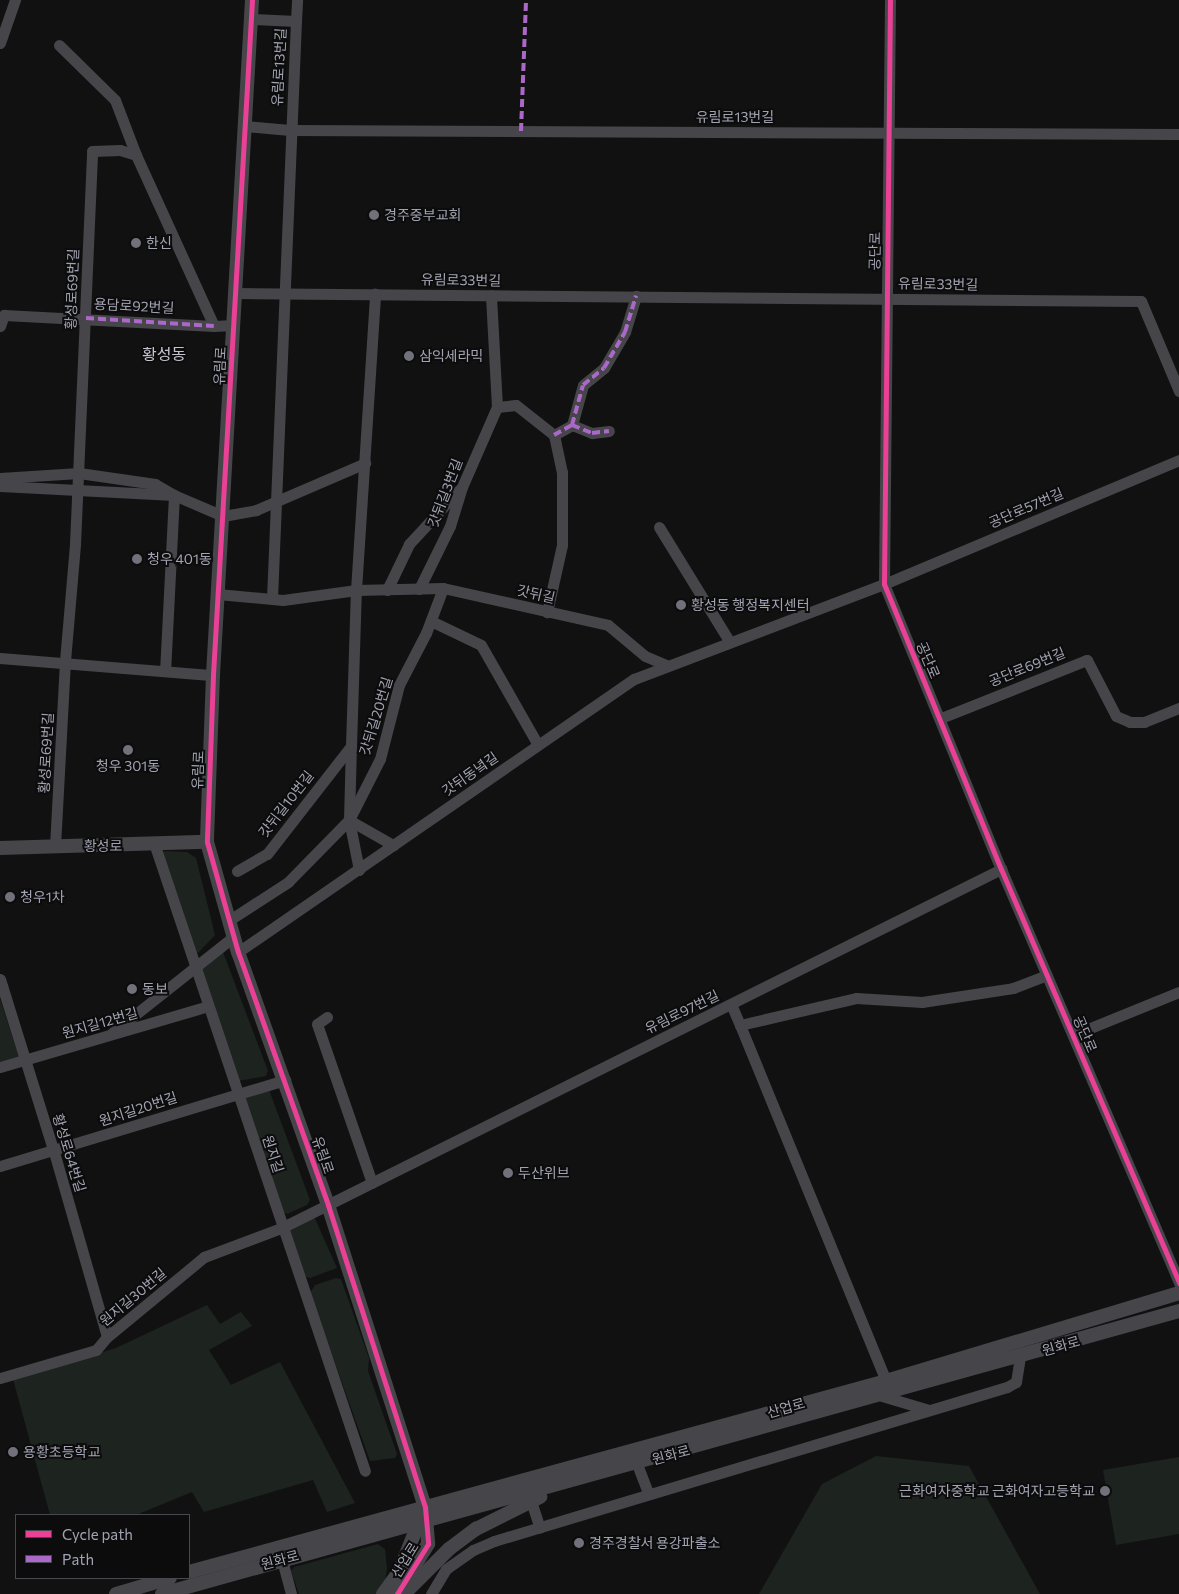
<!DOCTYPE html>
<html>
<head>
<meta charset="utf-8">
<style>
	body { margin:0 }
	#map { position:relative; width:1179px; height:1594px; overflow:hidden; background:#111112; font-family:Commissioner,"Noto Sans KR",sans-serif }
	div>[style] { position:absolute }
	.green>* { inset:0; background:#1d231f }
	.minor>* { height:11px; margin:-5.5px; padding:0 5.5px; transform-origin:5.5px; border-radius:5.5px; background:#46464a }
	.tertiary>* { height:14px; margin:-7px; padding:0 7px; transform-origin:7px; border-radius:7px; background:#46464a }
	.quiet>* { height:4px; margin-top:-2px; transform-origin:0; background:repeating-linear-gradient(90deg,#ac68c9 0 8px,transparent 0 12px) }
	.cycleway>* { height:5px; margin:-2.5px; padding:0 2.5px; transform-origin:2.5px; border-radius:2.5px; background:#ea4096 }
	.dots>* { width:14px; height:14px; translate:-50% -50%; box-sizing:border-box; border:2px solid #0c0c0d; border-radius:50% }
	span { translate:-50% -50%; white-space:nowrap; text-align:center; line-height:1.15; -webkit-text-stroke:4px #0c0c0d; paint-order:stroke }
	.street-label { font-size:14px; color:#a3a4b2 }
	.poi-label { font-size:14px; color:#a3a4b2 }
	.left { translate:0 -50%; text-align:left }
	.right { translate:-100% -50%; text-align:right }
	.quarter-label { font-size:16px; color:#c3c4ce }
	.legend { position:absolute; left:15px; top:1514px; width:175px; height:65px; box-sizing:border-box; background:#0c0c0d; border:1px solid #48494f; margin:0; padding:6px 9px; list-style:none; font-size:15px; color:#a3a4b2 }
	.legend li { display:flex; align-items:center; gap:10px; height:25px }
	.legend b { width:25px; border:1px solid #48494f }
</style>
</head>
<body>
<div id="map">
	<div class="green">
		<div style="clip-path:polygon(164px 851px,187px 852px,196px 858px,215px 935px,198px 953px,192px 951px,162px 855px)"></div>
		<div style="clip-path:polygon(220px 952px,223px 952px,268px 1071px,266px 1076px,238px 1081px,198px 967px)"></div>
		<div style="clip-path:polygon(0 999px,19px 1057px,0 1062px)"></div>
		<div style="clip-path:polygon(268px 1087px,310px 1200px,307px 1205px,287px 1214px,281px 1211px,243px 1094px)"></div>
		<div style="clip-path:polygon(313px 1214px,337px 1268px,310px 1278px,302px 1275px,288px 1232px,289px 1226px)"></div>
		<div style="clip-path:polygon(336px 1278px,341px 1279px,369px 1358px,368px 1371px,397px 1454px,395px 1458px,370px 1461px,310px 1293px,315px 1285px)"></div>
		<div style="clip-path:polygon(207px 1305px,220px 1324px,241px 1312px,252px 1326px,209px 1350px,231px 1385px,280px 1362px,355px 1503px,327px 1512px,313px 1480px,204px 1512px,192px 1492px,136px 1515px,50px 1515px,13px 1379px,116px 1348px)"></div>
		<div style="clip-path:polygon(876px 1456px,969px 1466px,1040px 1594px,759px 1594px,822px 1484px)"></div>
		<div style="clip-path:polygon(1179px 1457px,1179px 1534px,1116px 1545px,1103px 1470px)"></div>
		<div style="clip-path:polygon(378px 1544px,385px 1549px,387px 1568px,385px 1582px,376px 1594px,299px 1594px,291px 1571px,294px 1567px)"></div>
	</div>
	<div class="minor">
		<div style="left:890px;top:0;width:584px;rotate:90.59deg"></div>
		<div style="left:884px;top:584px;width:308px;rotate:67.7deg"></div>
		<div style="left:1001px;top:869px;width:451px;rotate:66.7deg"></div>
		<div style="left:251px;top:19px;width:45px;rotate:2.5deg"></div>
		<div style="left:296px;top:21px;width:578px;rotate:92.38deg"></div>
		<div style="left:296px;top:21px;width:21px;rotate:-87deg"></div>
		<div style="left:0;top:43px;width:46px;rotate:-70.8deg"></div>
		<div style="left:59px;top:45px;width:78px;rotate:44.5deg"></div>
		<div style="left:115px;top:100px;width:59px;rotate:69.1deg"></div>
		<div style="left:136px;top:155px;width:188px;rotate:65.5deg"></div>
		<div style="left:214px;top:326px;width:20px;rotate:-3deg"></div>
		<div style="left:245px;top:126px;width:45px;rotate:5.1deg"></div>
		<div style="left:290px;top:130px;width:889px;rotate:0.26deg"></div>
		<div style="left:236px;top:293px;width:905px;rotate:0.51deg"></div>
		<div style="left:1141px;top:301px;width:98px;rotate:67.1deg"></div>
		<div style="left:0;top:326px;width:12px;rotate:-70deg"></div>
		<div style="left:4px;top:315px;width:210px;rotate:3deg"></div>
		<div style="left:497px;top:407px;width:19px;rotate:-6deg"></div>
		<div style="left:516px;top:405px;width:48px;rotate:38.3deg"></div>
		<div style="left:554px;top:435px;width:38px;rotate:78deg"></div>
		<div style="left:562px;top:472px;width:73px;rotate:90deg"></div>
		<div style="left:562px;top:545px;width:69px;rotate:102.6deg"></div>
		<div style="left:572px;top:425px;width:41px;rotate:-74.6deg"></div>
		<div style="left:583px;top:385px;width:27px;rotate:-39deg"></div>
		<div style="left:604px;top:368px;width:42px;rotate:-59.7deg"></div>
		<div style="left:625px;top:332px;width:38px;rotate:-73deg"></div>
		<div style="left:554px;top:435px;width:21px;rotate:-29deg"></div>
		<div style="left:572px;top:425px;width:22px;rotate:22deg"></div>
		<div style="left:592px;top:433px;width:17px;rotate:-7deg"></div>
		<div style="left:0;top:478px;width:79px;rotate:-3.6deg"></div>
		<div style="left:79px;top:473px;width:77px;rotate:8.2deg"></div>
		<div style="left:155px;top:484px;width:22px;rotate:30deg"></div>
		<div style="left:174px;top:495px;width:53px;rotate:23.2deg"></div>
		<div style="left:223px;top:516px;width:34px;rotate:-10deg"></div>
		<div style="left:256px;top:510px;width:119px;rotate:-23.3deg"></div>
		<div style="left:0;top:486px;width:174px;rotate:3deg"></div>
		<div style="left:174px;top:495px;width:176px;rotate:92.9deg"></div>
		<div style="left:659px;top:527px;width:134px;rotate:58.4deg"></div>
		<div style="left:419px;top:589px;width:70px;rotate:-63.8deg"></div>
		<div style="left:450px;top:526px;width:41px;rotate:-72.9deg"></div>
		<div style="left:462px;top:487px;width:87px;rotate:-66.4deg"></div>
		<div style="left:497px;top:407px;width:112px;rotate:-93.1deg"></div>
		<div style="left:387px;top:590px;width:51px;rotate:-64.4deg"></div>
		<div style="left:409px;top:544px;width:74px;rotate:-47.2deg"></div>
		<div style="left:217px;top:594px;width:66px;rotate:5.2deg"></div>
		<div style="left:283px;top:600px;width:74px;rotate:-7.8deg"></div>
		<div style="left:356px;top:590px;width:87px;rotate:-1.3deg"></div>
		<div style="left:443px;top:588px;width:169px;rotate:12.6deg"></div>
		<div style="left:608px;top:625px;width:48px;rotate:40deg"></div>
		<div style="left:645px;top:656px;width:23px;rotate:23deg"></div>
		<div style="left:431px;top:621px;width:55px;rotate:25.6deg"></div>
		<div style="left:481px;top:645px;width:115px;rotate:60.3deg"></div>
		<div style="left:0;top:658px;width:214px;rotate:4.6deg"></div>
		<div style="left:941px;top:718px;width:157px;rotate:-21.7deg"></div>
		<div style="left:1087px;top:660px;width:63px;rotate:62.6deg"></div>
		<div style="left:1116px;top:716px;width:15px;rotate:23deg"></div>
		<div style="left:1130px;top:722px;width:14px"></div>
		<div style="left:1144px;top:722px;width:38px;rotate:-22deg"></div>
		<div style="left:349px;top:820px;width:51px;rotate:29.6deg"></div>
		<div style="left:55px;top:846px;width:185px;rotate:-86.9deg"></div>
		<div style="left:65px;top:661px;width:117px;rotate:-85.1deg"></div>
		<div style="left:75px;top:544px;width:393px;rotate:-87.5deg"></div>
		<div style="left:92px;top:151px;width:28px;rotate:-2deg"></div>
		<div style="left:120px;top:150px;width:17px;rotate:17deg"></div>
		<div style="left:155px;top:846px;width:659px;rotate:71.43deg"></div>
		<div style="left:359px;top:870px;width:51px;rotate:-101.3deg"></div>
		<div style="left:349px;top:820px;width:74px;rotate:-88.5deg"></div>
		<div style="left:351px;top:746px;width:156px;rotate:-88.2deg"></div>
		<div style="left:356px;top:590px;width:297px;rotate:-86.3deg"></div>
		<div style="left:237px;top:871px;width:34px;rotate:-30deg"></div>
		<div style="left:267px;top:854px;width:137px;rotate:-52.1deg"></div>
		<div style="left:228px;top:921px;width:72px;rotate:-33deg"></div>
		<div style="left:288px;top:882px;width:87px;rotate:-45.5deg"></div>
		<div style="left:349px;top:820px;width:68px;rotate:-63.1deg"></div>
		<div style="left:380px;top:759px;width:76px;rotate:-75.6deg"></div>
		<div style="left:399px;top:685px;width:59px;rotate:-62.6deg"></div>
		<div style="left:426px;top:633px;width:48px;rotate:-69.3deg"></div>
		<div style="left:238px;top:952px;width:481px;rotate:-34.6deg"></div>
		<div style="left:634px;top:679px;width:267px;rotate:-20.8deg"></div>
		<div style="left:884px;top:584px;width:320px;rotate:-22.8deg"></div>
		<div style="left:0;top:979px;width:181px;rotate:72.7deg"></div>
		<div style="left:54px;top:1152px;width:192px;rotate:74deg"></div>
		<div style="left:731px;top:1004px;width:23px;rotate:67deg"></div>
		<div style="left:740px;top:1025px;width:119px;rotate:-13.1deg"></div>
		<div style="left:856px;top:998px;width:66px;rotate:3.5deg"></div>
		<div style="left:922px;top:1002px;width:92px;rotate:-8.7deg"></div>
		<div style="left:1013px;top:988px;width:36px;rotate:-21deg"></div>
		<div style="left:327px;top:1017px;width:12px;rotate:145deg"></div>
		<div style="left:317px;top:1024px;width:168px;rotate:70.9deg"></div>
		<div style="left:740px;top:1025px;width:385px;rotate:67.7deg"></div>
		<div style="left:112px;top:1033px;width:154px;rotate:-38.4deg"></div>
		<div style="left:1073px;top:1035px;width:114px;rotate:-22.1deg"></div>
		<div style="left:0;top:1067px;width:217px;rotate:-16.3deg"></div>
		<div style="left:0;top:1166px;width:298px;rotate:-16.8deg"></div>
		<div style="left:0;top:1378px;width:100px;rotate:-16.3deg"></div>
		<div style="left:96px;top:1350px;width:17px;rotate:-50deg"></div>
		<div style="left:107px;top:1337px;width:126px;rotate:-39.5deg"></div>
		<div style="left:204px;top:1257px;width:82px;rotate:-20.6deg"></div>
		<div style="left:281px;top:1228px;width:805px;rotate:-26.5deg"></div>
		<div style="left:882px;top:1396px;width:49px;rotate:16.6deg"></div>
		<div style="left:637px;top:1464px;width:31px;rotate:69deg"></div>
		<div style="left:531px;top:1501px;width:28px;rotate:72deg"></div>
		<div style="left:282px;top:1560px;width:35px;rotate:75deg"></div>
		<div style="left:431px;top:1594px;width:29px;rotate:-59deg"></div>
		<div style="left:446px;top:1569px;width:33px;rotate:-35deg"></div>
		<div style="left:473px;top:1550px;width:23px;rotate:-23deg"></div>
		<div style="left:494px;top:1541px;width:536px;rotate:-16.71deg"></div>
		<div style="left:1007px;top:1387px;width:10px;rotate:-29deg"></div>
		<div style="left:1016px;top:1382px;width:25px;rotate:-81deg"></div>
	</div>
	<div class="tertiary">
		<div style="left:252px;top:0;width:676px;rotate:93.31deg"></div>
		<div style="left:213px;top:675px;width:167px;rotate:92.1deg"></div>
		<div style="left:207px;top:842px;width:114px;rotate:74.3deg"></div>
		<div style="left:238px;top:952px;width:269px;rotate:70.4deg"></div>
		<div style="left:328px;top:1205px;width:317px;rotate:72.2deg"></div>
		<div style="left:425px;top:1507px;width:37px;rotate:85deg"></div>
		<div style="left:428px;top:1544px;width:59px;rotate:121.8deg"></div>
		<div style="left:0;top:848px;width:207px;rotate:-1.7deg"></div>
		<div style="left:189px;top:1572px;width:723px;rotate:-15.32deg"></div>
		<div style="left:886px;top:1381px;width:306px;rotate:-16.7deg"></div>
		<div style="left:408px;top:1590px;width:58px;rotate:-45deg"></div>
		<div style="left:449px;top:1549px;width:34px;rotate:-37deg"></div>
		<div style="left:476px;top:1529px;width:72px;rotate:-26.6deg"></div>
		<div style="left:116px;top:1594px;width:56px;rotate:-16.5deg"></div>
		<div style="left:162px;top:1594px;width:1056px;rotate:-15.55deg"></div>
		<div style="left:383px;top:1594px;width:27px;rotate:-54deg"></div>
		<div style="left:399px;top:1572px;width:59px;rotate:-68.2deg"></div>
	</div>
	<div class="quiet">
		<div style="left:521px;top:131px;width:131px;rotate:-87.8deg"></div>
		<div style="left:86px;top:318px;width:128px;rotate:3.6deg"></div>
		<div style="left:572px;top:425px;width:41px;rotate:-74.6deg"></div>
		<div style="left:583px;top:385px;width:27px;rotate:-39deg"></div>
		<div style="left:604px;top:368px;width:42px;rotate:-59.7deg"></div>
		<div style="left:625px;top:332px;width:38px;rotate:-73deg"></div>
		<div style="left:554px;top:435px;width:21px;rotate:-29deg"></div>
		<div style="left:572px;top:425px;width:22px;rotate:22deg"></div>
		<div style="left:592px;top:433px;width:17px;rotate:-7deg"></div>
	</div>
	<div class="cycleway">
		<div style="left:252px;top:0;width:676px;rotate:93.31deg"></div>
		<div style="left:213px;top:675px;width:167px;rotate:92.1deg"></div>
		<div style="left:207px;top:842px;width:114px;rotate:74.3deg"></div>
		<div style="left:238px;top:952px;width:269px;rotate:70.4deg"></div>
		<div style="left:328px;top:1205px;width:317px;rotate:72.2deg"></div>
		<div style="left:425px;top:1507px;width:37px;rotate:85deg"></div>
		<div style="left:428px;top:1544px;width:59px;rotate:121.8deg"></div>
		<div style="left:890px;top:0;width:584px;rotate:90.59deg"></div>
		<div style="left:884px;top:584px;width:308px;rotate:67.7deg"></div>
		<div style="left:1001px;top:869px;width:451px;rotate:66.7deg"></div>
	</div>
	<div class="dots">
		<div style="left:374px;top:215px;background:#70717a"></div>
		<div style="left:136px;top:243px;background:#70717a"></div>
		<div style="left:409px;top:356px;background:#70717a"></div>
		<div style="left:137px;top:559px;background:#70717a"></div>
		<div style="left:681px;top:605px;background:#70717a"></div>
		<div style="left:128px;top:750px;background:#70717a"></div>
		<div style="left:10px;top:897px;background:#70717a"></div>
		<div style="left:132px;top:989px;background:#70717a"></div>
		<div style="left:508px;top:1173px;background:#70717a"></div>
		<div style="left:13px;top:1452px;background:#70717a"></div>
		<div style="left:1105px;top:1491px;background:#70717a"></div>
		<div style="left:579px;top:1543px;background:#70717a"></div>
	</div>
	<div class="street-label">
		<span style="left:279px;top:67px;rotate:-87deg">유림로13번길</span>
		<span style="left:735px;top:117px">유림로13번길</span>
		<span style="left:875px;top:251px;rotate:-89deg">공단로</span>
		<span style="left:461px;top:280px;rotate:1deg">유림로33번길</span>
		<span style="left:938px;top:284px;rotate:1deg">유림로33번길</span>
		<span style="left:72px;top:289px;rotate:-88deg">황성로69번길</span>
		<span style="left:134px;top:306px;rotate:3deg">용담로92번길</span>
		<span style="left:220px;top:366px;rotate:-87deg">유림로</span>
		<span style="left:445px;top:493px;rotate:-69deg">갓뒤길3번길</span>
		<span style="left:1026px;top:508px;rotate:-23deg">공단로57번길</span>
		<span style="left:536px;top:594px;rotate:13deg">갓뒤길</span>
		<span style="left:928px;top:660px;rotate:67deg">공단로</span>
		<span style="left:1027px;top:667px;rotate:-22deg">공단로69번길</span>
		<span style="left:376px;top:716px;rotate:-73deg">갓뒤길20번길</span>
		<span style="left:46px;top:753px;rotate:-87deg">황성로69번길</span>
		<span style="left:198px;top:770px;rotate:-88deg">유림로</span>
		<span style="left:470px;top:774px;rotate:-35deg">갓뒤동녘길</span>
		<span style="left:286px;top:804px;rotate:-52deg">갓뒤길10번길</span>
		<span style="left:103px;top:846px">황성로</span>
		<span style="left:682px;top:1012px;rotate:-26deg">유림로97번길</span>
		<span style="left:100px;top:1023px;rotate:-16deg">원지길12번길</span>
		<span style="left:1085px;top:1034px;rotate:67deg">공단로</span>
		<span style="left:138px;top:1109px;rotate:-18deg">원지길20번길</span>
		<span style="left:69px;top:1153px;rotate:73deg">황성로64번길</span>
		<span style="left:273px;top:1154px;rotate:72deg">원지길</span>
		<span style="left:323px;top:1155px;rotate:71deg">유림로</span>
		<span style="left:133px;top:1297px;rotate:-40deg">원지길30번길</span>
		<span style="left:1061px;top:1346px;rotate:-16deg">원화로</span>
		<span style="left:786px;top:1408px;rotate:-16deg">산업로</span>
		<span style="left:671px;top:1455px;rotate:-15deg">원화로</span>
		<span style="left:280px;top:1560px;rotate:-15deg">원화로</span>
		<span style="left:405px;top:1560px;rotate:-58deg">산업로</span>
	</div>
	<div class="poi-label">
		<span class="left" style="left:384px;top:215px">경주중부교회</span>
		<span class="left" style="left:146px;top:243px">한신</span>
		<span class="left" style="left:419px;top:356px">삼익세라믹</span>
		<span class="left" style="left:147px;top:559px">청우 401동</span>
		<span class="left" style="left:691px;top:605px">황성동 행정복지센터</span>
		<span style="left:128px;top:766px">청우 301동</span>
		<span class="left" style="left:20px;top:897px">청우1차</span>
		<span class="left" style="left:142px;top:989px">동보</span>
		<span class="left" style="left:518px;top:1173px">두산위브</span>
		<span class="left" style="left:23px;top:1452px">용황초등학교</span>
		<span class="right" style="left:1095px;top:1491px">근화여자중학교 근화여자고등학교</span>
		<span class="left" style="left:589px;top:1543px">경주경찰서 용강파출소</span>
	</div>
	<div class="quarter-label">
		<span style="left:164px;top:354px">황성동</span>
	</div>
	<ul class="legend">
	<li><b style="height:6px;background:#ea4096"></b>Cycle path</li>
	<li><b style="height:6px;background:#ac68c9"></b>Path</li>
	</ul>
</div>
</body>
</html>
